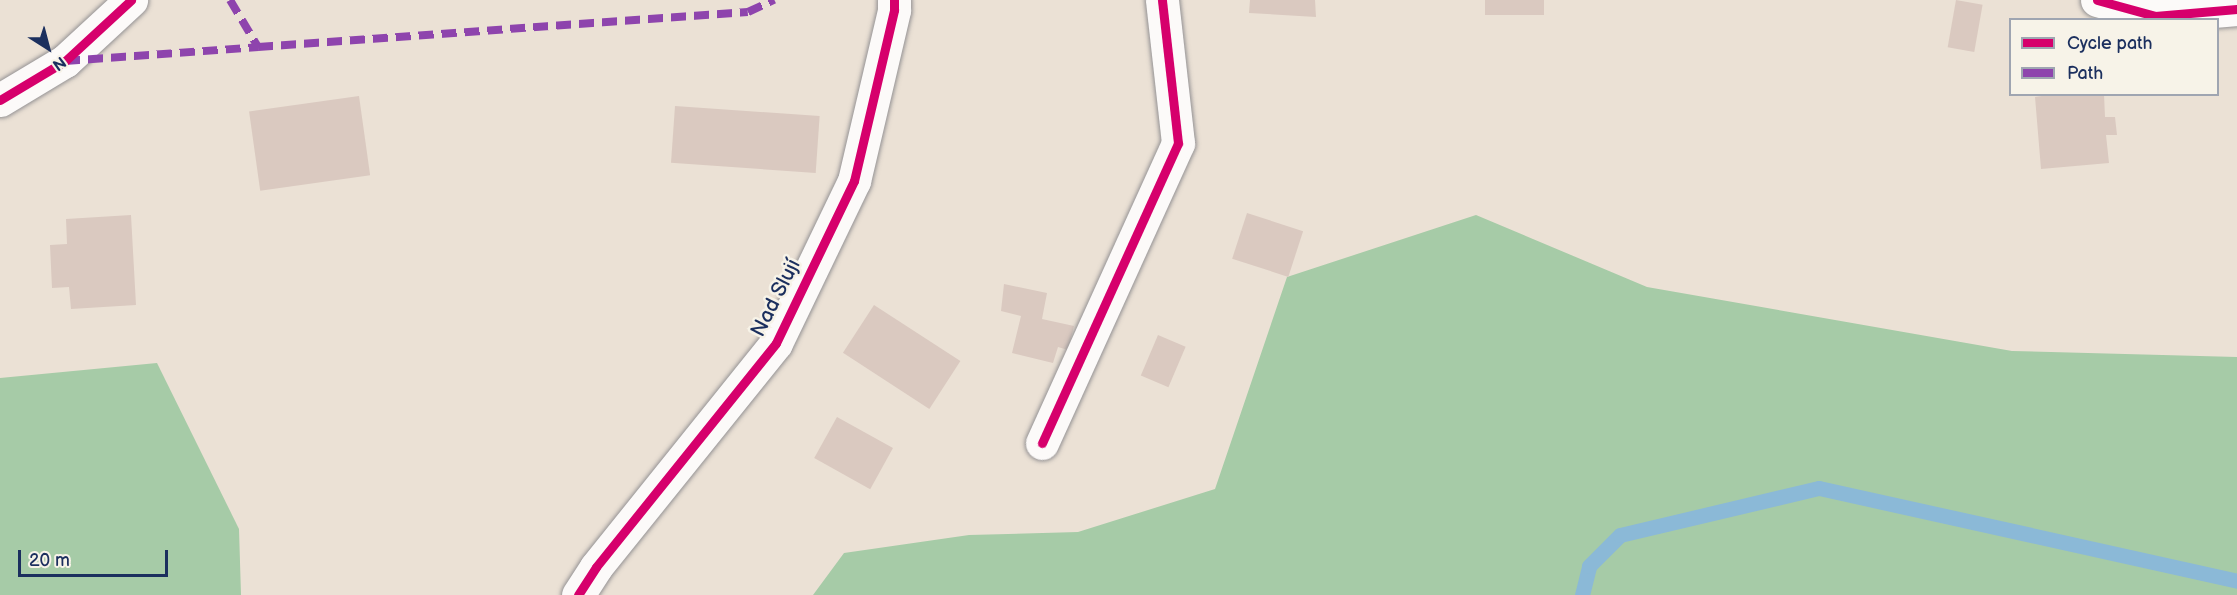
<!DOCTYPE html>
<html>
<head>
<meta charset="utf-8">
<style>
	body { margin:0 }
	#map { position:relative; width:2237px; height:595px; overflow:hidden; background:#ebe1d5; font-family:"Balsamiq Sans",sans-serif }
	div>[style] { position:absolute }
	.forest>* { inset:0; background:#a6cba7 }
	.stream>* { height:15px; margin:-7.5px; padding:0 7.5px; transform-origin:7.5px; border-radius:7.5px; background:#8bb9d7 }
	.building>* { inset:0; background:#dac9c0; transform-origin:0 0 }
	.roads { filter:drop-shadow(0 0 2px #949294) drop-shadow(0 0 2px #949294) }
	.minor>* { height:33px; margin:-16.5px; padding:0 16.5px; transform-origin:16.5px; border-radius:16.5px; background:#fcfaf9 }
	.quiet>* { height:8px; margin-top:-4px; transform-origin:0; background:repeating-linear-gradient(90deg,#8e44ad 0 15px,transparent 0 23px) }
	.cycleway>* { height:9px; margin:-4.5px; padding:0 4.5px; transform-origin:4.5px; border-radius:4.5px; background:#d6006c }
	span { translate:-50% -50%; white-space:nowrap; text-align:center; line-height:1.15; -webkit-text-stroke:5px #f7f3e8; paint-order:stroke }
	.street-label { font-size:21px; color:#1b2f5e }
	.legend { position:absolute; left:2009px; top:18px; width:210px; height:78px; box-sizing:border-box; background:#f7f3e8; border:2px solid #9fa5b1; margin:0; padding:8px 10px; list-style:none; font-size:18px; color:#1b2f5e }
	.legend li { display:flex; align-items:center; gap:12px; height:30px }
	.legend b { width:30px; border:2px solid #9fa5b1 }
	.north { position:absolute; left:18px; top:18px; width:60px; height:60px; -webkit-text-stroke:4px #f7f3e8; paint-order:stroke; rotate:144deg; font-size:16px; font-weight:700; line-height:24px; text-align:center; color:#1b2f5e }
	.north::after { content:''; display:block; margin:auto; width:21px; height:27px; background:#1b2f5e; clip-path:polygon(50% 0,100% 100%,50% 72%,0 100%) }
	.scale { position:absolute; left:18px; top:550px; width:150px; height:27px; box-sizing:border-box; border:3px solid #1b2f5e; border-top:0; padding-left:8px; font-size:18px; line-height:21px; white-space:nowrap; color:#1b2f5e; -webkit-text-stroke:4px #f7f3e8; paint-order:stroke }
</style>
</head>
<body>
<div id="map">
	<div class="forest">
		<div style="clip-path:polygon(1476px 215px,1647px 287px,2012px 351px,2237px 357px,2237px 595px,813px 595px,844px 553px,969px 535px,1078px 532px,1215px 489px,1287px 277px)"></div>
		<div style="clip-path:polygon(157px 363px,239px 529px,241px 595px,0 595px,0 378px)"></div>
	</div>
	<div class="stream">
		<div style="left:1582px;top:595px;width:30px;rotate:-76deg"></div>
		<div style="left:1589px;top:566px;width:44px;rotate:-45deg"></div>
		<div style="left:1620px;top:535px;width:204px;rotate:-13.3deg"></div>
		<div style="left:1819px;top:488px;width:428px;rotate:12.5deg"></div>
	</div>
	<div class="building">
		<div style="clip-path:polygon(1250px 0,1315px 0,1316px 17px,1249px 13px)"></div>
		<div style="left:1485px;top:0;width:59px;height:15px"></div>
		<div style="left:1956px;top:0;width:27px;height:48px;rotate:10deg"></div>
		<div style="clip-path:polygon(2055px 94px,2104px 94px,2105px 117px,2115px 117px,2117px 135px,2106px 135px,2109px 163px,2041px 169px,2035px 97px)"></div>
		<div style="left:359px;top:96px;width:80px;height:111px;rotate:82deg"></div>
		<div style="left:675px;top:106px;width:145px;height:57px;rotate:4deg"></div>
		<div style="left:1247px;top:213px;width:59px;height:48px;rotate:18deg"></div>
		<div style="clip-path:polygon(131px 215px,136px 305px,71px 309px,69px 287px,52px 288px,50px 245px,67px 244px,66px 219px)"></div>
		<div style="clip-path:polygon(1004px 284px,1047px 293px,1042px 319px,1074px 326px,1068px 350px,1058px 347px,1053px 363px,1012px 353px,1021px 316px,1001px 311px)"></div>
		<div style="left:874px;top:305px;width:103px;height:57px;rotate:33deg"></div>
		<div style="left:1158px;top:335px;width:30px;height:44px;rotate:23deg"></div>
		<div style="left:837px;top:417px;width:64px;height:47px;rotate:29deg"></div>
	</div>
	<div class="roads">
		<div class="minor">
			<div style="left:2097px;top:0;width:60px;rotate:15.4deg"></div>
			<div style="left:2155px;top:16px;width:82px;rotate:-4.9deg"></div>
			<div style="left:0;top:100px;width:76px;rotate:-31deg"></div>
			<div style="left:65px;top:61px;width:90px;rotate:-42.7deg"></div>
			<div style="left:1042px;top:443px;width:329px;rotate:-65.6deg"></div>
			<div style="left:1178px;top:143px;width:144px;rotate:-96.4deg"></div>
			<div style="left:578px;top:595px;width:33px;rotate:-57deg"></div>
			<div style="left:596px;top:567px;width:287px;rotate:-51.2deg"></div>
			<div style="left:776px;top:343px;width:180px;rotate:-64.3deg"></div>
			<div style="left:854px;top:181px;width:176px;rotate:-76.8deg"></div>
			<div style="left:894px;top:10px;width:10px;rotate:-90deg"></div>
		</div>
	</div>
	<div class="quiet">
		<div style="left:230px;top:0;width:55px;rotate:59.2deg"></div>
		<div style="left:258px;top:47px;width:491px;rotate:-4.1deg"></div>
		<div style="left:748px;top:12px;width:29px;rotate:-25deg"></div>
		<div style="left:65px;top:61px;width:194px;rotate:-4.1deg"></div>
	</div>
	<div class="cycleway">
		<div style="left:2097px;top:0;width:60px;rotate:15.4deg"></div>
		<div style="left:2155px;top:16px;width:82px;rotate:-4.9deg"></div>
		<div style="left:0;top:100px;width:76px;rotate:-31deg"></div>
		<div style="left:65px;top:61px;width:90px;rotate:-42.7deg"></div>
		<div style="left:1042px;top:443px;width:329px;rotate:-65.6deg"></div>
		<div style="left:1178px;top:143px;width:144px;rotate:-96.4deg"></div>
		<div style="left:578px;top:595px;width:33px;rotate:-57deg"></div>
		<div style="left:596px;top:567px;width:287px;rotate:-51.2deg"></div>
		<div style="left:776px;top:343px;width:180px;rotate:-64.3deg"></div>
		<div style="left:854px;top:181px;width:176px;rotate:-76.8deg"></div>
		<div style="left:894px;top:10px;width:10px;rotate:-90deg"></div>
	</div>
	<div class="street-label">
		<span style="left:776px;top:298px;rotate:-63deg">Nad Slují</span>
	</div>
	<ul class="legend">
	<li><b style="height:8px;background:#d6006c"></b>Cycle path</li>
	<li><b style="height:8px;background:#8e44ad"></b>Path</li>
	</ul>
	<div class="north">N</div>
	<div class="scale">20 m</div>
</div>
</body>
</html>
